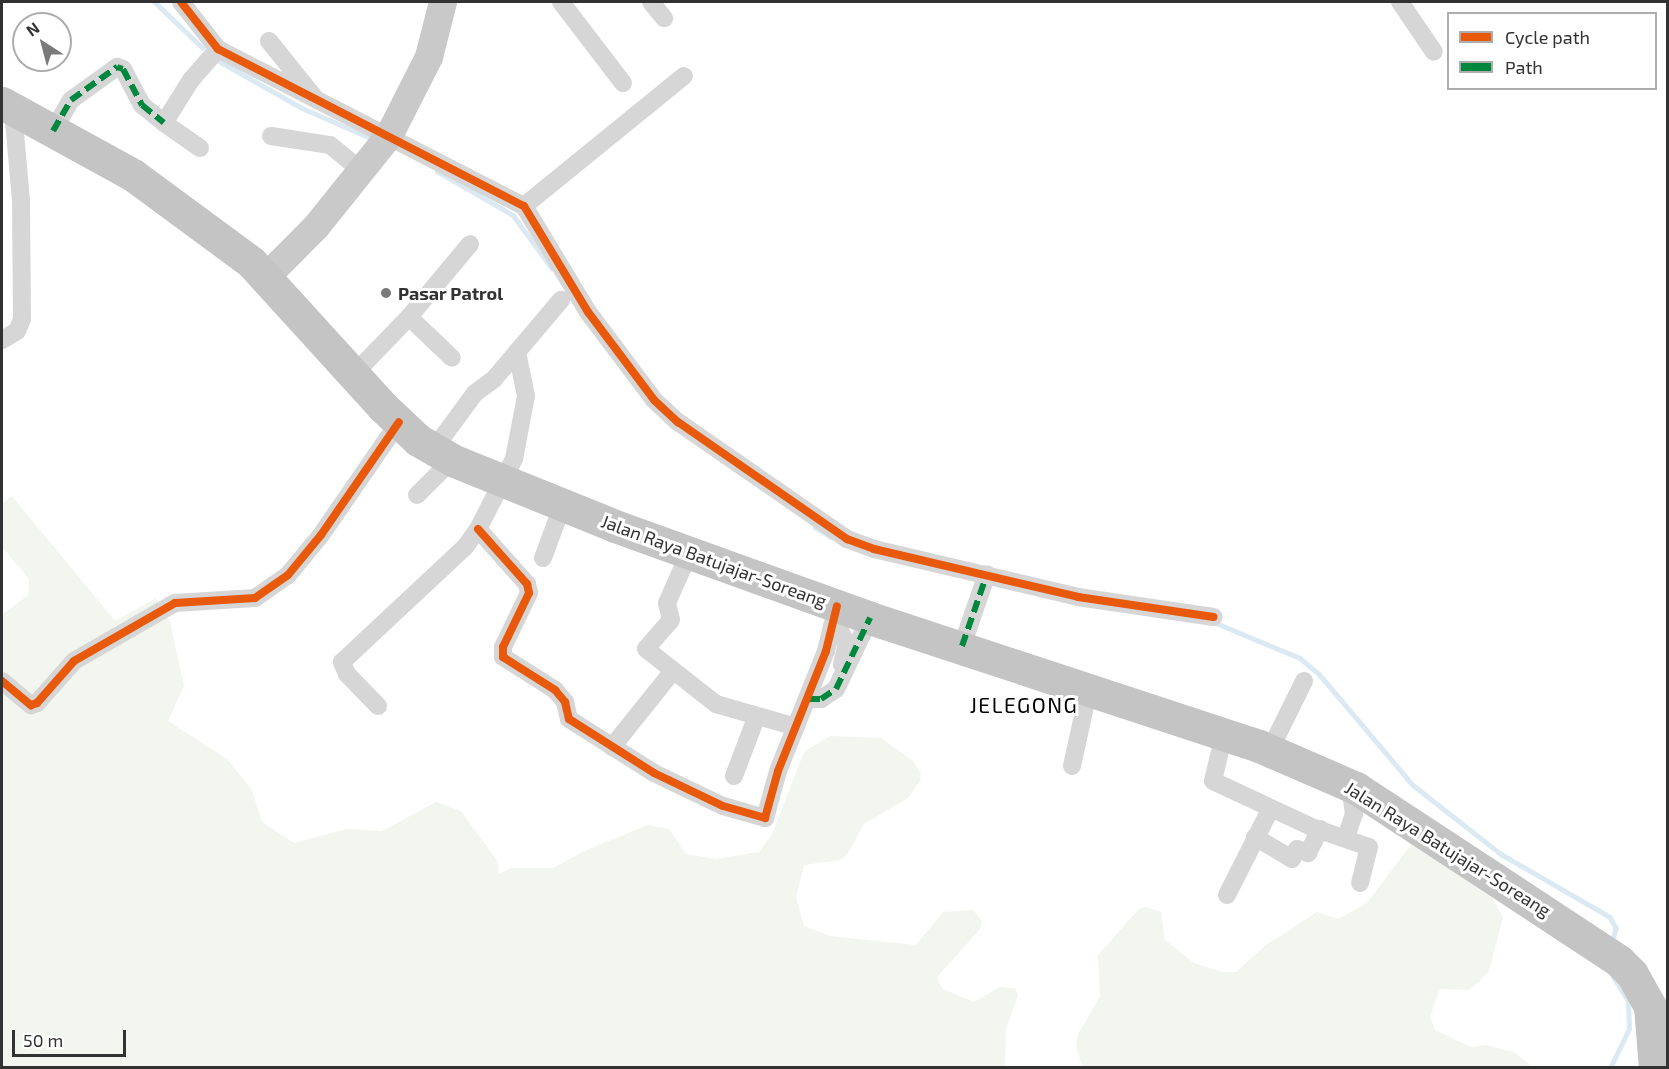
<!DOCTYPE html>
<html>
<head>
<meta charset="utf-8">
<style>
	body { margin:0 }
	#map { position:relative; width:1669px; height:1069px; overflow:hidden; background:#fff; font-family:"Exo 2",sans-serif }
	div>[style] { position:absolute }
	.green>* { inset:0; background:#f2f6ee }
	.stream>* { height:4.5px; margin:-2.25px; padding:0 2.25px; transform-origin:2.25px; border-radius:2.25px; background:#dbe9f3 }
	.street>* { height:18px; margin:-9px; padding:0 9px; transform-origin:9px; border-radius:9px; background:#d6d6d6 }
	.primary>* { height:28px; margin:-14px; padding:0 14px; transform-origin:14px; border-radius:14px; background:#c9c9c9 }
	.highway>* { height:33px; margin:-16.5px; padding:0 16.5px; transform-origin:16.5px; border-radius:16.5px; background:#c4c4c4 }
	.quiet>* { height:6px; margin-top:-3px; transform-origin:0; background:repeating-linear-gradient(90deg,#00873e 0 12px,transparent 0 18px) }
	.cycleway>* { height:8px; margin:-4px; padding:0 4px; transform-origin:4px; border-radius:4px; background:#e8590c }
	.dots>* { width:16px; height:16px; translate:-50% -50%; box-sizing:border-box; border:3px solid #fff; border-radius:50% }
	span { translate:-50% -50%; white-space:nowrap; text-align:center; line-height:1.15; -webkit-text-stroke:6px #fff; paint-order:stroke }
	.poi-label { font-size:18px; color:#323232; font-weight:700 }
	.left { translate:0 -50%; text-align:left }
	.street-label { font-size:18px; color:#323232 }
	.quarter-label { font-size:21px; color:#000; letter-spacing:1.5px }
	.frame { position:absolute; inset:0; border:3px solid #323232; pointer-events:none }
	.legend { position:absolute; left:1447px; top:12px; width:210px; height:78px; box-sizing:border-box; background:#fff; border:2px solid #adadad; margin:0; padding:8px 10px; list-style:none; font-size:18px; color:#323232 }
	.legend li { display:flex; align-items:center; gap:12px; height:30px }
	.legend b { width:30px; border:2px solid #adadad }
	.north { position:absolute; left:12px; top:12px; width:60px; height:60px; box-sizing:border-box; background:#fff; border:2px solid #adadad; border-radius:50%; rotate:324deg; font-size:16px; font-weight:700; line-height:24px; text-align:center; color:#323232 }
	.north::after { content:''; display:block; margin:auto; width:21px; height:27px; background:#7a7a7a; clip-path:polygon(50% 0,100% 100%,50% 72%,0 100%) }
	.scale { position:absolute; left:12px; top:1030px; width:114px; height:27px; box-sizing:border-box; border:3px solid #323232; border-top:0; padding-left:8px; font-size:18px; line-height:21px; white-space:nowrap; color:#323232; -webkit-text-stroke:4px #fff; paint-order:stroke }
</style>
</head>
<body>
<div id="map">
	<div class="green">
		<div style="clip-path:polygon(12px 496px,115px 621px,156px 598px,170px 621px,184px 686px,168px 721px,227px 759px,252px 790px,262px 822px,294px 843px,347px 829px,382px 831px,436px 802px,461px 811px,498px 862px,499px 874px,511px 868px,553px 868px,584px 851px,648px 825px,669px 829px,686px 854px,715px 859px,759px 852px,772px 834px,804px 752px,830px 736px,881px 738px,913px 761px,921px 774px,920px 781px,908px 798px,864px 824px,847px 855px,840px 860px,804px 865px,796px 897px,804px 926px,830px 936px,916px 945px,943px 912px,973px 910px,982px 921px,980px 929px,938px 976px,939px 983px,943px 989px,974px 1002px,1000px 987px,1015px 988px,1018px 995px,1006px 1029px,1005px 1067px,2px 1068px,2px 615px,28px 595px,29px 579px,2px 547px,2px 504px)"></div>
		<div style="clip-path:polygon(1412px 843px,1492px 898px,1503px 917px,1489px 971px,1479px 982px,1468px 990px,1440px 989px,1430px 1017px,1435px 1030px,1471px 1047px,1486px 1045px,1514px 1052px,1533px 1067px,1083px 1068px,1076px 1048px,1078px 1034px,1100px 997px,1098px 955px,1139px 909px,1146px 907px,1161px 912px,1165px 940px,1194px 963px,1222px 972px,1236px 972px,1266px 945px,1317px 912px,1338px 919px,1367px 903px)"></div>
	</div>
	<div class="stream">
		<div style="left:155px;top:2px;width:66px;rotate:43.8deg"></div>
		<div style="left:219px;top:61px;width:95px;rotate:29.5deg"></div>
		<div style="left:302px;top:108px;width:77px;rotate:23.6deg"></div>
		<div style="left:437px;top:171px;width:88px;rotate:30.1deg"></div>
		<div style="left:513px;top:215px;width:66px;rotate:53.7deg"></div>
		<div style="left:815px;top:527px;width:19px;rotate:32deg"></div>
		<div style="left:1216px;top:623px;width:91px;rotate:22.6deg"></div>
		<div style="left:1300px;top:658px;width:26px;rotate:40deg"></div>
		<div style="left:1320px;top:675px;width:144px;rotate:49.8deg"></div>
		<div style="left:1413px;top:785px;width:112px;rotate:38.1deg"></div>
		<div style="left:1501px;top:854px;width:126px;rotate:30deg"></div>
		<div style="left:1610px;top:917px;width:13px;rotate:61deg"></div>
		<div style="left:1616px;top:928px;width:9px;rotate:103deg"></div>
		<div style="left:1610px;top:1068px;width:43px;rotate:-64deg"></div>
		<div style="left:1629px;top:1029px;width:28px;rotate:-92deg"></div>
		<div style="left:1628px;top:1001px;width:28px;rotate:-122deg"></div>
	</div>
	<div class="street">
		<div style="left:181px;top:2px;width:60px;rotate:51.8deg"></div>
		<div style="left:218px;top:49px;width:344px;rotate:27.2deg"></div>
		<div style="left:524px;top:206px;width:124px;rotate:58.9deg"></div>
		<div style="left:588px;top:312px;width:110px;rotate:53.1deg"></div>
		<div style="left:654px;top:400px;width:33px;rotate:43deg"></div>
		<div style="left:678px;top:422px;width:206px;rotate:34.7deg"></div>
		<div style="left:847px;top:539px;width:29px;rotate:20deg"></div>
		<div style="left:874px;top:549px;width:210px;rotate:13.2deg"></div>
		<div style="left:1078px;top:597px;width:137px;rotate:8.4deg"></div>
		<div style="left:561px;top:2px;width:102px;rotate:52.6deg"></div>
		<div style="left:651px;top:2px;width:21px;rotate:51deg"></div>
		<div style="left:1400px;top:2px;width:60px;rotate:55.8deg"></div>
		<div style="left:269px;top:41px;width:73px;rotate:51.1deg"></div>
		<div style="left:53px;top:131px;width:36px;rotate:-60deg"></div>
		<div style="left:71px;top:100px;width:57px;rotate:-35.7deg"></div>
		<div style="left:117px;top:67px;width:6px;rotate:18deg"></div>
		<div style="left:123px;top:69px;width:41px;rotate:62.2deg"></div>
		<div style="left:142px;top:105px;width:28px;rotate:39deg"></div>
		<div style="left:271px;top:136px;width:60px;rotate:8.7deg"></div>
		<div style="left:330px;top:145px;width:43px;rotate:39.3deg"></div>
		<div style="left:200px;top:148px;width:44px;rotate:-145.2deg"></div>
		<div style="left:164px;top:123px;width:51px;rotate:-57.9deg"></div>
		<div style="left:191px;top:80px;width:41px;rotate:-48.9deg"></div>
		<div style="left:524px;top:206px;width:206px;rotate:-39.1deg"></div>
		<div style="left:409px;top:317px;width:59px;rotate:43.6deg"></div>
		<div style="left:2px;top:340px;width:17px;rotate:-31deg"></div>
		<div style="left:17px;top:331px;width:13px;rotate:-67deg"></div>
		<div style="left:22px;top:319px;width:118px;rotate:-90.5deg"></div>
		<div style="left:21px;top:201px;width:92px;rotate:-95deg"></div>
		<div style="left:353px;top:375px;width:81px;rotate:-46deg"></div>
		<div style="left:409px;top:317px;width:95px;rotate:-50.1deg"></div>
		<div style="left:433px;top:450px;width:71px;rotate:-53.6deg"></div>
		<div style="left:475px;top:393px;width:24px;rotate:-36deg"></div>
		<div style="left:494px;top:379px;width:104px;rotate:-49.7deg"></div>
		<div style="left:417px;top:495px;width:49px;rotate:-45deg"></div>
		<div style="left:478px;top:529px;width:74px;rotate:48.3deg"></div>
		<div style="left:527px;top:584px;width:9px;rotate:77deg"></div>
		<div style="left:529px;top:593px;width:60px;rotate:115.7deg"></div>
		<div style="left:503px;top:647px;width:10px;rotate:90deg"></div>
		<div style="left:503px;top:657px;width:62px;rotate:32.4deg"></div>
		<div style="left:555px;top:690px;width:16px;rotate:50deg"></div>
		<div style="left:565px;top:702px;width:17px;rotate:77deg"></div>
		<div style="left:569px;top:719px;width:101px;rotate:32.4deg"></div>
		<div style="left:654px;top:773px;width:76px;rotate:25.6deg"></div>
		<div style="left:723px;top:806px;width:44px;rotate:15.9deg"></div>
		<div style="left:765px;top:818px;width:49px;rotate:-74.5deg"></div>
		<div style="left:778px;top:771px;width:129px;rotate:-68.2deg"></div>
		<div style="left:826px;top:651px;width:46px;rotate:-76.3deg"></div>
		<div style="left:690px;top:551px;width:57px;rotate:113.9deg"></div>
		<div style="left:667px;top:603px;width:17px;rotate:77deg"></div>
		<div style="left:671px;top:620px;width:38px;rotate:131deg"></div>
		<div style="left:646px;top:649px;width:89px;rotate:38.2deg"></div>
		<div style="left:716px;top:704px;width:83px;rotate:16deg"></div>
		<div style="left:543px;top:558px;width:58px;rotate:-69.7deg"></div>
		<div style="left:834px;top:619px;width:28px;rotate:63deg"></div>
		<div style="left:847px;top:644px;width:21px;rotate:104deg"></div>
		<div style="left:962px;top:646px;width:76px;rotate:-70.9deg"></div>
		<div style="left:2px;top:681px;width:38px;rotate:40deg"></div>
		<div style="left:31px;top:705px;width:6px;rotate:-18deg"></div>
		<div style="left:37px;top:703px;width:56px;rotate:-48.6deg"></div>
		<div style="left:74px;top:661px;width:116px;rotate:-29.9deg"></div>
		<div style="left:175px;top:603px;width:80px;rotate:-3.6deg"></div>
		<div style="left:255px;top:598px;width:40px;rotate:-34.9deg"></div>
		<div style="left:288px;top:575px;width:52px;rotate:-50.5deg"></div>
		<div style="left:321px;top:535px;width:137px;rotate:-55.4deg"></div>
		<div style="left:808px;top:699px;width:13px"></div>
		<div style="left:821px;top:699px;width:18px;rotate:-34deg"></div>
		<div style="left:836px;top:689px;width:79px;rotate:-64.4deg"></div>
		<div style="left:378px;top:706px;width:45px;rotate:-134.1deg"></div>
		<div style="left:347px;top:674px;width:13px;rotate:-113deg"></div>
		<div style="left:342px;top:662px;width:168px;rotate:-43.1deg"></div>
		<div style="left:465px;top:547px;width:22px;rotate:-54deg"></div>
		<div style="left:478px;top:529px;width:79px;rotate:-62.8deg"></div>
		<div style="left:514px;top:459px;width:64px;rotate:-79.2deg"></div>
		<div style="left:526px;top:396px;width:45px;rotate:-101.6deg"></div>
		<div style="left:1224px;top:734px;width:48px;rotate:103.2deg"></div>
		<div style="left:1213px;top:781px;width:111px;rotate:25deg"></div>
		<div style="left:1314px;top:828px;width:58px;rotate:19.1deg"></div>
		<div style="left:1369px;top:847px;width:37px;rotate:104deg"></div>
		<div style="left:612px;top:747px;width:96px;rotate:-51.3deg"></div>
		<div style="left:1270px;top:750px;width:77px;rotate:-63.8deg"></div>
		<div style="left:1072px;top:766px;width:80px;rotate:-77.7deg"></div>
		<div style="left:734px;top:776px;width:62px;rotate:-69.2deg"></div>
		<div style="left:1255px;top:837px;width:43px;rotate:30.7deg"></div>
		<div style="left:1292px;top:859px;width:11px;rotate:-63deg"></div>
		<div style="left:1297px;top:849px;width:12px;rotate:20deg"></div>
		<div style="left:1308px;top:853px;width:27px;rotate:-63deg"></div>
		<div style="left:1346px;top:837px;width:24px;rotate:-71deg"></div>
		<div style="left:1354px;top:814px;width:28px;rotate:-98deg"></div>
		<div style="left:1227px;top:895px;width:97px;rotate:-63.2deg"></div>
	</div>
	<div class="primary">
		<div style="left:267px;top:276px;width:69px;rotate:-45deg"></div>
		<div style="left:316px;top:227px;width:117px;rotate:-51.3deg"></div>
		<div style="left:389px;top:136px;width:89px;rotate:-63.1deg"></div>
		<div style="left:429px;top:57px;width:57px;rotate:-75.7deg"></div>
	</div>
	<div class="highway">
		<div style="left:2px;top:103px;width:149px;rotate:28.8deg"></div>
		<div style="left:133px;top:175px;width:147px;rotate:36.4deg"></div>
		<div style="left:251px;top:262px;width:195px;rotate:47.7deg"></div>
		<div style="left:382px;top:406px;width:50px;rotate:43.4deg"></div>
		<div style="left:418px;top:440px;width:39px;rotate:30deg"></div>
		<div style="left:452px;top:460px;width:176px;rotate:22deg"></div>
		<div style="left:615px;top:526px;width:271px;rotate:19.8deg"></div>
		<div style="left:870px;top:618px;width:410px;rotate:18.2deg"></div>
		<div style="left:1259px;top:746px;width:106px;rotate:23.4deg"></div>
		<div style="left:1356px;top:788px;width:315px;rotate:33.3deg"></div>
		<div style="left:1619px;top:961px;width:18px;rotate:45deg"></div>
		<div style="left:1632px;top:974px;width:37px;rotate:61deg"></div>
		<div style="left:1650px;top:1006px;width:62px;rotate:85.4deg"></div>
	</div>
	<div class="quiet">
		<div style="left:53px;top:131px;width:36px;rotate:-60deg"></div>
		<div style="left:71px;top:100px;width:57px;rotate:-35.7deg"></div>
		<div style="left:117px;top:67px;width:6px;rotate:18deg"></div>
		<div style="left:123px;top:69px;width:41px;rotate:62.2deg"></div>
		<div style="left:142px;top:105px;width:28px;rotate:39deg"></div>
		<div style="left:962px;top:646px;width:76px;rotate:-70.9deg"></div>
		<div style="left:808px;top:699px;width:13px"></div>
		<div style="left:821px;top:699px;width:18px;rotate:-34deg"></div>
		<div style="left:836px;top:689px;width:79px;rotate:-64.4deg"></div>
	</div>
	<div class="cycleway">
		<div style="left:181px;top:2px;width:60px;rotate:51.8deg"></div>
		<div style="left:218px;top:49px;width:344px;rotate:27.2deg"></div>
		<div style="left:524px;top:206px;width:124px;rotate:58.9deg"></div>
		<div style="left:588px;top:312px;width:110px;rotate:53.1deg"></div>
		<div style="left:654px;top:400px;width:33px;rotate:43deg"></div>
		<div style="left:678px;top:422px;width:206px;rotate:34.7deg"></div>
		<div style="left:847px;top:539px;width:29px;rotate:20deg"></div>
		<div style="left:874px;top:549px;width:210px;rotate:13.2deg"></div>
		<div style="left:1078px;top:597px;width:137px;rotate:8.4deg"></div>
		<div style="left:478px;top:529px;width:74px;rotate:48.3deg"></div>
		<div style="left:527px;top:584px;width:9px;rotate:77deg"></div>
		<div style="left:529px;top:593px;width:60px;rotate:115.7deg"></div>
		<div style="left:503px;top:647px;width:10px;rotate:90deg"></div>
		<div style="left:503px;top:657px;width:62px;rotate:32.4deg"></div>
		<div style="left:555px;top:690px;width:16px;rotate:50deg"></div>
		<div style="left:565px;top:702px;width:17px;rotate:77deg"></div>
		<div style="left:569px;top:719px;width:101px;rotate:32.4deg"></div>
		<div style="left:654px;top:773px;width:76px;rotate:25.6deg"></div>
		<div style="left:723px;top:806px;width:44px;rotate:15.9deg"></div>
		<div style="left:765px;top:818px;width:49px;rotate:-74.5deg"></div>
		<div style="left:778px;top:771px;width:129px;rotate:-68.2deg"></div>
		<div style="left:826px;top:651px;width:46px;rotate:-76.3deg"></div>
		<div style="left:2px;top:681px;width:38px;rotate:40deg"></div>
		<div style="left:31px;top:705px;width:6px;rotate:-18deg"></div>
		<div style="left:37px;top:703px;width:56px;rotate:-48.6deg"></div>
		<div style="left:74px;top:661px;width:116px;rotate:-29.9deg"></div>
		<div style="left:175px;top:603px;width:80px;rotate:-3.6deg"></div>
		<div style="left:255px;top:598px;width:40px;rotate:-34.9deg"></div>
		<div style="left:288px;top:575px;width:52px;rotate:-50.5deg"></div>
		<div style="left:321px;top:535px;width:137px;rotate:-55.4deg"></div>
	</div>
	<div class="dots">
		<div style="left:386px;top:293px;background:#7a7a7a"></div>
	</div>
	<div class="poi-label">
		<span class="left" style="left:398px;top:293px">Pasar Patrol</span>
	</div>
	<div class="street-label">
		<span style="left:714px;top:561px;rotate:20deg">Jalan Raya Batujajar-Soreang</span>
		<span style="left:1448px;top:849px;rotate:32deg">Jalan Raya Batujajar-Soreang</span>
	</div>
	<div class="quarter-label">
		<span style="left:1024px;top:705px">JELEGONG</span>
	</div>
	<div class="frame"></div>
	<ul class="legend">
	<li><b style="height:8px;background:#e8590c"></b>Cycle path</li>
	<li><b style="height:8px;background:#00873e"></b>Path</li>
	</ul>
	<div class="north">N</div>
	<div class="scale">50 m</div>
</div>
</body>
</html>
